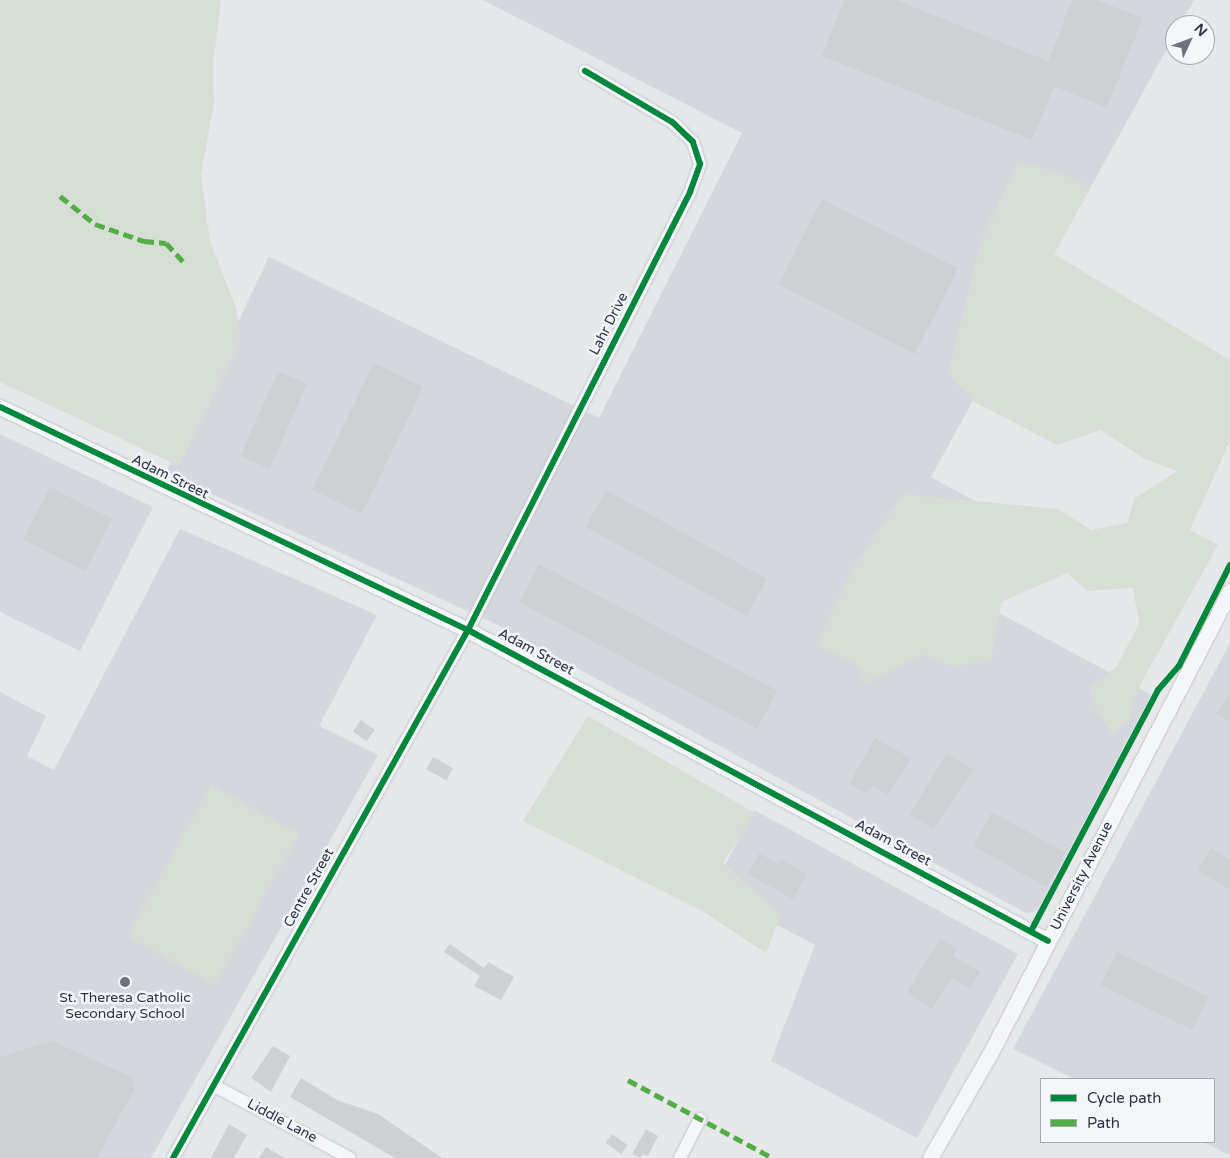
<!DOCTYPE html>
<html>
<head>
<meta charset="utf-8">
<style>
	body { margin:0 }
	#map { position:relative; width:1230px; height:1158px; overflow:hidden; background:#e6e8ea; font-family:"Varela Round",sans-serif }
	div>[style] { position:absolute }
	.built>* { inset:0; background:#d4d7dd }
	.green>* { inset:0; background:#d6ded6; transform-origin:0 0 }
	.building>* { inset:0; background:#ced0d3; transform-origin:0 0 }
	.roads { filter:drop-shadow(0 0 1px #c4c6c8) drop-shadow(0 0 1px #c4c6c8) }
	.minor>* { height:12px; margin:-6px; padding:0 6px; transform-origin:6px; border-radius:6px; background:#f5f6f7 }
	.tertiary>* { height:15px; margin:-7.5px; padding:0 7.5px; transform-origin:7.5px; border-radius:7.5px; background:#f5f6f7 }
	.quiet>* { height:5px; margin-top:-2.5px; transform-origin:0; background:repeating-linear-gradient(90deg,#54ac47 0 10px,transparent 0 15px) }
	.cycleway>* { height:6px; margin:-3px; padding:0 3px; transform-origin:3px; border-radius:3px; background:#00873e }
	.dots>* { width:14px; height:14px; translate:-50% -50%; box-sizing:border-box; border:2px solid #f4f6f9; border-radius:50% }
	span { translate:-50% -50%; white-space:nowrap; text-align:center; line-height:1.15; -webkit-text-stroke:5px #f4f6f9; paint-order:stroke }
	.street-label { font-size:14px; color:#2b3445 }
	.poi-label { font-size:14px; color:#2b3445 }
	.legend { position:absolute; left:1040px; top:1078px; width:175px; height:65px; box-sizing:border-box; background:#f4f6f9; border:1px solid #a4a8b1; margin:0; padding:6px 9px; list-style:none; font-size:15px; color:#2b3445 }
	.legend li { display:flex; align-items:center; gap:10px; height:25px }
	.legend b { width:25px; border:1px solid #a4a8b1 }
	.north { position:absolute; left:1165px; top:15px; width:50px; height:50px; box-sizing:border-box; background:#f4f6f9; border:1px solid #a4a8b1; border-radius:50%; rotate:47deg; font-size:14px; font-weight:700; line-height:20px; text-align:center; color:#2b3445 }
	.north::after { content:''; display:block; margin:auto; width:18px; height:22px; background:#6c737f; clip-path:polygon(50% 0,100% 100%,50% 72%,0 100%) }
</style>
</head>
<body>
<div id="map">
	<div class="built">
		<div style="clip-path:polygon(483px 0,1194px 0,1180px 25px,1175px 25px,1175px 34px,931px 477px,993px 511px,953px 588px,1151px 695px,1037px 911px,1026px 913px,496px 624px,166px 473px,269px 257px,599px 418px,742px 133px)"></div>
		<div style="clip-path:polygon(0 434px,153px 507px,80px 651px,0 612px)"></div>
		<div style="clip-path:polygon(180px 529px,377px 615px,319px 726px,378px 755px,151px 1158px,0 1158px,0 692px,46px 716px,27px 756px,54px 770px)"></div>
		<div style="clip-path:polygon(1230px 643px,1230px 1155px,1203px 1142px,1214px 1142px,1214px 1079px,1075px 1079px,1013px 1049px)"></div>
		<div style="clip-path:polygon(754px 810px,1018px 954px,917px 1138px,771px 1061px,815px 945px,712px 890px)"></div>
	</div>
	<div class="green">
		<div style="clip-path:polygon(0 0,221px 0,213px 64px,214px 102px,201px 176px,210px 241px,236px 308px,241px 340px,179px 466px,0 382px)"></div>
		<div style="clip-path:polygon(1018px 162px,1061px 173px,1091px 187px,1054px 254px,1230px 360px,1230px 441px,1190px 530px,1218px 545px,1140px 685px,1128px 721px,1113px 736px,1096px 709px,1089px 688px,1117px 666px,1139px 624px,1133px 588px,1087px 591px,1067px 573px,1001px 602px,991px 662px,951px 666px,921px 655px,867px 683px,855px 663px,816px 645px,853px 568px,903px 494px,1058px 509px,1091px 530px,1127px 523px,1134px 499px,1177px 471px,1145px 459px,1100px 430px,1057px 445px,973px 401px,948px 374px,982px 239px)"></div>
		<div style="clip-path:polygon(588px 716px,755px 813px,723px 863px,781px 915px,766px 953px,704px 912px,523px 821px)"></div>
		<div style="left:211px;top:785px;width:101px;height:173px;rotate:29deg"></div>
	</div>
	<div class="building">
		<div style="clip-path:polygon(844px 0,896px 0,1048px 61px,1072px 0,1097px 0,1143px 18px,1107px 108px,1054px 86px,1032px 140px,822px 56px)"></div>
		<div style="left:822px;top:199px;width:153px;height:96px;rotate:27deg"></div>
		<div style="left:374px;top:363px;width:55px;height:141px;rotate:26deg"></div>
		<div style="left:278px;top:371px;width:32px;height:93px;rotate:24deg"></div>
		<div style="left:50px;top:487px;width:70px;height:59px;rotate:27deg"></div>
		<div style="left:606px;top:490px;width:184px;height:42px;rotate:29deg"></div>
		<div style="left:539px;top:564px;width:270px;height:43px;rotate:28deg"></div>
		<div style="clip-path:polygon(1230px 692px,1230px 722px,1217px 714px)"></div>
		<div style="left:361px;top:720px;width:17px;height:14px;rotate:36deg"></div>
		<div style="clip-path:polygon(875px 738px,911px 758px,888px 795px,873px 786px,865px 793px,849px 784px)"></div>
		<div style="clip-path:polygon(947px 753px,974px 770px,933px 829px,910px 815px)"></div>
		<div style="left:433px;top:757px;width:23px;height:14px;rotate:29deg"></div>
		<div style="left:992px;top:812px;width:84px;height:39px;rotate:29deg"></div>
		<div style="clip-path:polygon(1211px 848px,1230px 860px,1230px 890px,1197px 870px)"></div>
		<div style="clip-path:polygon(759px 853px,778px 864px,781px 859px,807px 874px,793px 899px,748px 874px)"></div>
		<div style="clip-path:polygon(940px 939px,957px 949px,953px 956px,980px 972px,970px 989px,952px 978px,932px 1009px,907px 993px)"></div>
		<div style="clip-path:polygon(450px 944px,484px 968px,488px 962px,514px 977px,501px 1000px,474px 986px,480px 976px,444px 952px)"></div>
		<div style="left:1117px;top:952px;width:102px;height:37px;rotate:26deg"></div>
		<div style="clip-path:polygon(52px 1041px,132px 1077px,135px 1088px,97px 1158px,0 1158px,0 1057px)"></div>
		<div style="clip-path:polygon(273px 1046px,290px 1056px,271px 1092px,251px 1078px)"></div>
		<div style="clip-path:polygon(301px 1078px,337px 1100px,378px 1114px,442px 1158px,395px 1158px,290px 1097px)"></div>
		<div style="clip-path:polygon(229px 1124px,247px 1135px,234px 1158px,211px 1158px)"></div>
		<div style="clip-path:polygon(646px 1129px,658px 1136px,648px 1156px,643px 1154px,640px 1158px,632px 1154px)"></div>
		<div style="left:612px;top:1134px;width:19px;height:11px;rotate:35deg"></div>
		<div style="clip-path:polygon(266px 1147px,284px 1158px,259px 1158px)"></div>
	</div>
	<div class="roads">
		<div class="minor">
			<div style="left:213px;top:1085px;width:155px;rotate:28.1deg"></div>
			<div style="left:173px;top:1158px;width:605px;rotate:-60.81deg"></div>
			<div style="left:468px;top:630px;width:491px;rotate:-63.1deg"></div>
			<div style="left:690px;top:192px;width:30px;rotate:-70deg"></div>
			<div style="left:700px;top:164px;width:23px;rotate:-108deg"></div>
			<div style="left:693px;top:142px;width:29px;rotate:-136deg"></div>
			<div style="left:672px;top:122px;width:101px;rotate:-149.6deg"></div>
			<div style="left:680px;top:1158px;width:44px;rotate:-62.9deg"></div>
		</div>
		<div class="tertiary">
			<div style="left:0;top:407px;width:518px;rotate:25.48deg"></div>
			<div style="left:468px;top:630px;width:658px;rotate:28.2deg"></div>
			<div style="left:930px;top:1158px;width:122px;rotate:-60.1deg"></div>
			<div style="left:991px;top:1052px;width:519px;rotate:-62.6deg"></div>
		</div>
	</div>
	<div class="quiet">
		<div style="left:60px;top:196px;width:45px;rotate:38.7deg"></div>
		<div style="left:95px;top:224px;width:52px;rotate:19.1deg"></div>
		<div style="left:144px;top:241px;width:22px;rotate:5deg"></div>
		<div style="left:166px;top:243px;width:26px;rotate:47deg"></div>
		<div style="left:628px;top:1080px;width:165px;rotate:28.3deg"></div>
	</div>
	<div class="cycleway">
		<div style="left:0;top:407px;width:518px;rotate:25.48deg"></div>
		<div style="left:468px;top:630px;width:658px;rotate:28.2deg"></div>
		<div style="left:1031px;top:931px;width:272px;rotate:-62.2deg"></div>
		<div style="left:1158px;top:690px;width:32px;rotate:-49deg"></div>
		<div style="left:1179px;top:666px;width:113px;rotate:-63.2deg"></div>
		<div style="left:173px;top:1158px;width:605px;rotate:-60.81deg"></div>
		<div style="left:468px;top:630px;width:491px;rotate:-63.1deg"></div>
		<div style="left:690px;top:192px;width:30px;rotate:-70deg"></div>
		<div style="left:700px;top:164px;width:23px;rotate:-108deg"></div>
		<div style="left:693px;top:142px;width:29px;rotate:-136deg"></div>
		<div style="left:672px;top:122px;width:101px;rotate:-149.6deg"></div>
	</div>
	<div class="dots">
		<div style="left:125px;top:982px;background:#6c737f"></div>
	</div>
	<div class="street-label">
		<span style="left:609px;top:324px;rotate:-63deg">Lahr Drive</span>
		<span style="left:170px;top:477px;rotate:26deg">Adam Street</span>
		<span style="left:536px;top:652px;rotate:28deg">Adam Street</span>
		<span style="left:893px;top:843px;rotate:28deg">Adam Street</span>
		<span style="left:1082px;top:876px;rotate:-63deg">University Avenue</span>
		<span style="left:309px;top:888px;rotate:-61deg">Centre Street</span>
		<span style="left:282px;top:1121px;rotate:28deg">Liddle Lane</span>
	</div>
	<div class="poi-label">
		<span style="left:125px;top:1006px">St. Theresa Catholic<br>Secondary School</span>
	</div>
	<ul class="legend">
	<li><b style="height:6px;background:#00873e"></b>Cycle path</li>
	<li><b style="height:6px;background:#54ac47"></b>Path</li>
	</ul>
	<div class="north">N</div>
</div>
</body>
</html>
